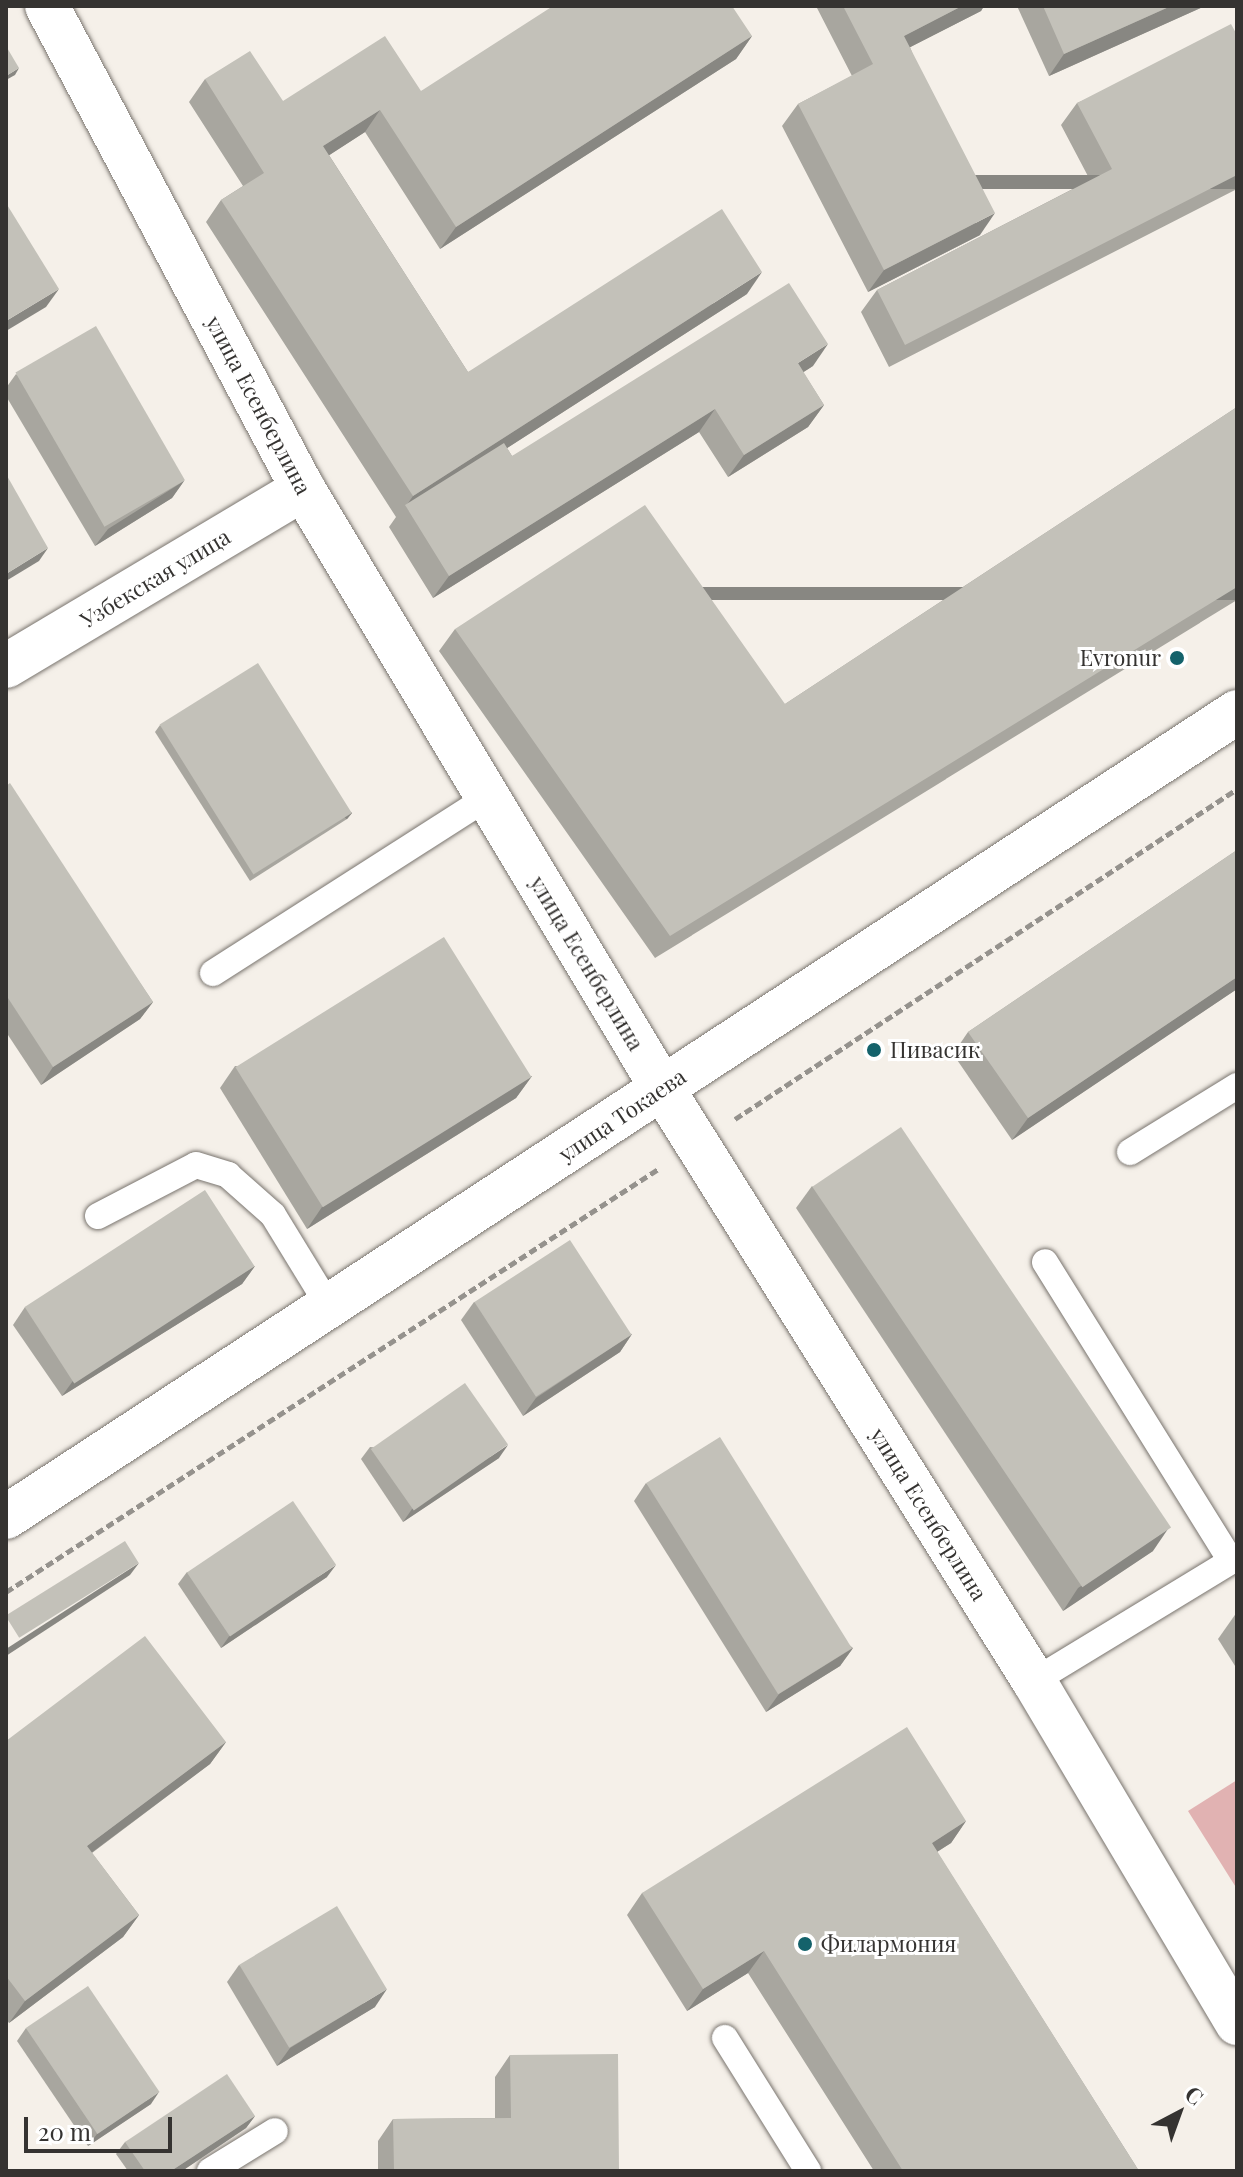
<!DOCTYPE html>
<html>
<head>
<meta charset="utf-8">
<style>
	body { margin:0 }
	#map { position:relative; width:1243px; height:2177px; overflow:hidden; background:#f5f0e9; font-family:"Playfair Display",serif }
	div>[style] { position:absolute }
	.green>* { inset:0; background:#e1b2b2 }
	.path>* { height:5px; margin-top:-2.5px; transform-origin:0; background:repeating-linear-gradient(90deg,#95928d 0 8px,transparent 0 12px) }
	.roads { filter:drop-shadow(0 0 2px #79746e) drop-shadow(0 0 2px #79746e) }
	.service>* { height:26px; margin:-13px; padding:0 13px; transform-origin:13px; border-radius:13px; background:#fff }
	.minor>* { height:44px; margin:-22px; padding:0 22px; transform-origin:22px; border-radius:22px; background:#fff }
	.tertiary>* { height:44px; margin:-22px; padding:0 22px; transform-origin:22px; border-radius:22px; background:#fff }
	.wall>* { inset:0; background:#a8a69f }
	.shaded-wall>* { inset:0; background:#888782; transform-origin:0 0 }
	.building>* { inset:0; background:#c3c1b9; transform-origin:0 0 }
	.dots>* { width:22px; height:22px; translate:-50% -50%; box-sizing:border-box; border:4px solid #fff; border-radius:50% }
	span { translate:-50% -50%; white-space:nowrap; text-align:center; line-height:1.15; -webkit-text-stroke:6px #fff; paint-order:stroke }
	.street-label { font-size:22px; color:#353331 }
	.poi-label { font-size:22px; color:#353331 }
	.right { translate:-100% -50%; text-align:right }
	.left { translate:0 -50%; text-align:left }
	.frame { position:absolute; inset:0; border:8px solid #353331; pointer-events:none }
	.north { position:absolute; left:1139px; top:2073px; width:80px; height:80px; -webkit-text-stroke:6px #fff; paint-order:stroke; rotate:41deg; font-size:22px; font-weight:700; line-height:32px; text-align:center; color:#353331 }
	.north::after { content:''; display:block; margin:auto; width:28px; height:36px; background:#353331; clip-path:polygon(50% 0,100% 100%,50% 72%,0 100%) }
	.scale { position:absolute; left:24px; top:2117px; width:148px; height:36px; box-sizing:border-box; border:4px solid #353331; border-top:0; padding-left:10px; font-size:24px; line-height:28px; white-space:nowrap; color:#353331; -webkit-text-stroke:6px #fff; paint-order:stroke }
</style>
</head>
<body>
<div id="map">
	<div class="green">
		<div style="clip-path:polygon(1237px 1780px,1237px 1889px,1188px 1811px)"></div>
	</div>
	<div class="path">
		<div style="left:735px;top:1119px;width:601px;rotate:-33.32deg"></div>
		<div style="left:6px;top:1592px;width:779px;rotate:-32.96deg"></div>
	</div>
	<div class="roads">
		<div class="service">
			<div style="left:213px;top:973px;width:326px;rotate:-32.6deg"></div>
			<div style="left:1130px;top:1152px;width:126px;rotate:-31.7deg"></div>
			<div style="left:98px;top:1216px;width:110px;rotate:-27.5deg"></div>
			<div style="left:196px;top:1165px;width:34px;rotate:17deg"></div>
			<div style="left:228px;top:1175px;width:60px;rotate:41.6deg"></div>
			<div style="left:273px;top:1215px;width:109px;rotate:58.5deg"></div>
			<div style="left:1034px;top:1681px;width:231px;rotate:-31.3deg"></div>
			<div style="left:1231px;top:1561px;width:352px;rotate:-121.9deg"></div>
			<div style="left:725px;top:2038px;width:157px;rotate:58deg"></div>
			<div style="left:210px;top:2171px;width:76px;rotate:-31.6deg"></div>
		</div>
		<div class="minor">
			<div style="left:47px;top:6px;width:547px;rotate:62.08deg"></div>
			<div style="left:303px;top:489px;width:698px;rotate:59.06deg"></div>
			<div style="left:662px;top:1088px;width:700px;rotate:57.9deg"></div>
			<div style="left:1034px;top:1681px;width:398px;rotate:59.3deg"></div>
			<div style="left:6px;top:666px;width:346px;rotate:-30.8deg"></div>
		</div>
		<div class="tertiary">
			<div style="left:6px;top:1517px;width:1471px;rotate:-33.18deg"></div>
		</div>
	</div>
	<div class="wall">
		<div style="clip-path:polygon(818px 6px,984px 6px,981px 11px,910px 47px,980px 235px,868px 292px,782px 126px,798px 104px,852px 76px,817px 8px)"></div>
		<div style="clip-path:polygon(1017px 6px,1205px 6px,1049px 76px)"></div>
		<div style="clip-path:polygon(1237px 35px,1237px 189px,889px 367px,861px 312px,877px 290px,1090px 180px,1061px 125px,1077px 103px)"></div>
		<div style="clip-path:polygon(752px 36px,736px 59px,440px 249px,365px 132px,329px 155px,468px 372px,747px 294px,507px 448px,512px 456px,813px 366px,803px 372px,824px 405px,808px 427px,728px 477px,699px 432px,433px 598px,389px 527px,396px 517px,206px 222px,221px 200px,243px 186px,189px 102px,205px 79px,283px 101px,421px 91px)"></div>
		<div style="clip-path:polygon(16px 374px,184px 481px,172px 498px,95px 546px,6px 396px,6px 388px)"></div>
		<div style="clip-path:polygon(1237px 407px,1237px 600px,655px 958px,439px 651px,455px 629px,785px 704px)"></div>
		<div style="clip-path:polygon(160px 725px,352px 813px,347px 819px,250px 881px,155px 732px)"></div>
		<div style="clip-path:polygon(6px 786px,153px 1002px,140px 1019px,41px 1085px,6px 1032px)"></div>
		<div style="clip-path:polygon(1237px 850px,1237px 989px,1012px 1140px,953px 1054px,968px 1032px)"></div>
		<div style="clip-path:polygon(235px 1066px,532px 1076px,516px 1098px,307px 1229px,220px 1088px)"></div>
		<div style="clip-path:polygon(812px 1186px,1153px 1551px,1063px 1611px,796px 1208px)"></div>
		<div style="clip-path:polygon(255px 1266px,242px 1284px,62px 1396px,13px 1325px,25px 1307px)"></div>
		<div style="clip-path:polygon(474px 1302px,632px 1334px,620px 1352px,523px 1416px,461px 1320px)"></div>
		<div style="clip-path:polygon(370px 1447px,499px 1458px,403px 1522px,361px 1459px)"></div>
		<div style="clip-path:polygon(646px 1483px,853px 1648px,840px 1666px,766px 1712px,634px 1501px)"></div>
		<div style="clip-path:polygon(187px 1572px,327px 1577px,221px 1648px,178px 1584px)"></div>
		<div style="clip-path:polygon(1237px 1612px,1237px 1669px,1218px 1639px)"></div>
		<div style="clip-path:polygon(6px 1741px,226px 1742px,210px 1764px,92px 1853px,139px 1915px,123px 1937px,9px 2023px,6px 2019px)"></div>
		<div style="clip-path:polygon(966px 1821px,951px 1843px,937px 1852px,1139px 2171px,874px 2171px,748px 1973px,687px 2011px,627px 1915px,642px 1893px)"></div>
		<div style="clip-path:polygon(239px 1965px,375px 2007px,277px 2066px,227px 1982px)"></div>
		<div style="clip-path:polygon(26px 2028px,151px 2104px,88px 2146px,17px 2041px)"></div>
		<div style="clip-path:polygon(510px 2055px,619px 2171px,378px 2171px,378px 2141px,393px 2119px,495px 2118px,495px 2077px)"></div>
		<div style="clip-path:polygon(255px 2116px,246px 2128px,182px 2171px,128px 2171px,116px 2154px,125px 2142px)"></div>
	</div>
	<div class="shaded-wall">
		<div style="clip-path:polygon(962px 6px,984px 6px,981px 11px,889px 58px,904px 36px)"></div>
		<div style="clip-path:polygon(1171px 6px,1205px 6px,1049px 76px,1064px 54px)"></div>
		<div style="clip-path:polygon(752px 36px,736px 59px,440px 249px,456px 227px)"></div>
		<div style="clip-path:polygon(19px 68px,15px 75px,6px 80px,6px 76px)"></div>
		<div style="clip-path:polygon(380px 110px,365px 132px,308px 169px,323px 146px)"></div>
		<div style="left:1237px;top:175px;width:14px;height:373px;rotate:90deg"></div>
		<div style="clip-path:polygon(995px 213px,980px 235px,868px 292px,884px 270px)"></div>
		<div style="clip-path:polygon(762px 272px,747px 294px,409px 511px,406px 506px,413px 496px)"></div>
		<div style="clip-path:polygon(59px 289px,46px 307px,6px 331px,6px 321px)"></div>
		<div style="clip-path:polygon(828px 344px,813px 366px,782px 386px,798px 363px)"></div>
		<div style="clip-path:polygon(824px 405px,808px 427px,728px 477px,744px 455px)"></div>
		<div style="clip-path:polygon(715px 409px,699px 432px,433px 598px,449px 576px)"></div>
		<div style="clip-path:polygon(184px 481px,172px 498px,95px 546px,108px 529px)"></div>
		<div style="clip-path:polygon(48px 548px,39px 561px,6px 581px,6px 574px)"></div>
		<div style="left:1237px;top:587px;width:13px;height:666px;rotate:90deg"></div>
		<div style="left:352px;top:813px;width:8px;height:115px;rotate:130deg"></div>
		<div style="clip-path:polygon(1237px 977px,1237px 989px,1012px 1140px,1028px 1118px)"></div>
		<div style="clip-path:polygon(153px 1002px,140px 1019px,41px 1085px,53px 1067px)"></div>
		<div style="clip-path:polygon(532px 1076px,516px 1098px,307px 1229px,322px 1207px)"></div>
		<div style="clip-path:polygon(255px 1266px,242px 1284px,62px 1396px,75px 1378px)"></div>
		<div style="clip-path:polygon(632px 1334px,620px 1352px,523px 1416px,536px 1398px)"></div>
		<div style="clip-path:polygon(508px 1445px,499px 1458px,403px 1522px,412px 1509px)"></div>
		<div style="clip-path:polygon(1168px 1529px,1153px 1551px,1063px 1611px,1078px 1588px)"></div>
		<div style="clip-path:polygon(139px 1563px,130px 1575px,6px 1656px,6px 1649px)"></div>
		<div style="clip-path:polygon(336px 1565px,327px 1577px,221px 1648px,230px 1635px)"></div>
		<div style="clip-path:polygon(853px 1648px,840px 1666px,766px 1712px,779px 1694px)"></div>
		<div style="clip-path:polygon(226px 1742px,210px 1764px,71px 1868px,87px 1846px)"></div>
		<div style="clip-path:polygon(966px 1821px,951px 1843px,916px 1865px,932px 1843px)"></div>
		<div style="clip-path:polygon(139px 1915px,123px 1937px,9px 2023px,25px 2001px)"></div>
		<div style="clip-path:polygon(764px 1951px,748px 1973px,687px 2011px,703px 1989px)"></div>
		<div style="clip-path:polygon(387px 1989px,375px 2007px,277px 2066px,290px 2048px)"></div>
		<div style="clip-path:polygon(159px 2092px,151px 2104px,88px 2146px,97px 2134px)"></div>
		<div style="clip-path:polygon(255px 2116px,246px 2128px,182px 2171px,171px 2171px)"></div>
	</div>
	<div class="building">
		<div style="clip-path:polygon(553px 6px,732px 6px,752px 36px,456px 227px,380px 110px,323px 146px,468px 372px,722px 209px,762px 272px,413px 496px,221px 200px,264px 173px,205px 79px,250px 51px,283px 101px,385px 36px,421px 91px)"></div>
		<div style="clip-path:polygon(843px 6px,962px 6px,904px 36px,995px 213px,884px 270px,798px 104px,873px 64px)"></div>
		<div style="clip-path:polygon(1043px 6px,1171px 6px,1064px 54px)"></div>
		<div style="clip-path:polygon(1231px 24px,1237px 35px,1237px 175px,905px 345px,877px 290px,1112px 169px,1077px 103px)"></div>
		<div style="clip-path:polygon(6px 46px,19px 68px,6px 76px)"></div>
		<div style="clip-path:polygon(6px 203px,59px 289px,6px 321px)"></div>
		<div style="clip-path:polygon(789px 283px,828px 344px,798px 363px,824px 405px,744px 455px,715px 409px,449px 576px,405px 505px,504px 443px,512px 456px)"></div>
		<div style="left:96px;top:326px;width:178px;height:93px;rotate:60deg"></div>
		<div style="clip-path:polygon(1237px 407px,1237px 587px,670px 936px,455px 629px,645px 505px,785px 704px)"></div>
		<div style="clip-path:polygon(6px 474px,48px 548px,6px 574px)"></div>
		<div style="left:258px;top:663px;width:177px;height:116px;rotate:58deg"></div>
		<div style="clip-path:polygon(10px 783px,153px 1002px,53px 1067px,6px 995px,6px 786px)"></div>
		<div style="clip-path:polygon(1237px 850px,1237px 977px,1028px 1118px,968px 1032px)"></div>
		<div style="left:444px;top:937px;width:165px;height:246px;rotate:58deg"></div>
		<div style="left:901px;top:1127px;width:483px;height:107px;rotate:56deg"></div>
		<div style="left:205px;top:1190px;width:91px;height:215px;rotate:57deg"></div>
		<div style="left:570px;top:1240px;width:113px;height:114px;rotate:57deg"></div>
		<div style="left:465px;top:1383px;width:75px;height:115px;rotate:55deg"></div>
		<div style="left:720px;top:1437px;width:249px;height:87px;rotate:58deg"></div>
		<div style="left:293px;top:1501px;width:77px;height:128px;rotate:56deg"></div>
		<div style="left:125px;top:1541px;width:26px;height:141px;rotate:58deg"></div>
		<div style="clip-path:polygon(145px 1636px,226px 1742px,87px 1846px,139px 1915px,25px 2001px,6px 1976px,6px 1741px)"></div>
		<div style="clip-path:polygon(907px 1727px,966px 1821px,932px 1843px,1139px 2171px,903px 2171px,764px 1951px,703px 1989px,642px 1893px)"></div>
		<div style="left:337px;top:1906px;width:97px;height:114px;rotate:59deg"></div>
		<div style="left:88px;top:1986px;width:128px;height:75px;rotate:56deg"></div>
		<div style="clip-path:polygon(618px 2054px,619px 2171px,394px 2171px,393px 2119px,511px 2118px,510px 2055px)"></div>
		<div style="clip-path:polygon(227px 2074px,255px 2116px,171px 2171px,145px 2171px,125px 2142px)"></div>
	</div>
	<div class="dots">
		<div style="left:1177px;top:658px;background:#14626b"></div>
		<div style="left:874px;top:1050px;background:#14626b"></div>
		<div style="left:805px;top:1944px;background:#14626b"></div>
	</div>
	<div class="street-label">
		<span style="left:259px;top:405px;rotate:62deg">улица Есенберлина</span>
		<span style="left:155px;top:578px;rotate:-31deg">Узбекская улица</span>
		<span style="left:587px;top:963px;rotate:59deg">улица Есенберлина</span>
		<span style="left:622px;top:1115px;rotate:-34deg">улица Токаева</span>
		<span style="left:929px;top:1514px;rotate:58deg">улица Есенберлина</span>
	</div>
	<div class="poi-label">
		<span class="right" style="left:1161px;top:658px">Evronur</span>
		<span class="left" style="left:890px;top:1050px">Пивасик</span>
		<span class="left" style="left:821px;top:1944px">Филармония</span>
	</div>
	<div class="frame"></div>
	<div class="north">С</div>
	<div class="scale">20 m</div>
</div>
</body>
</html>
